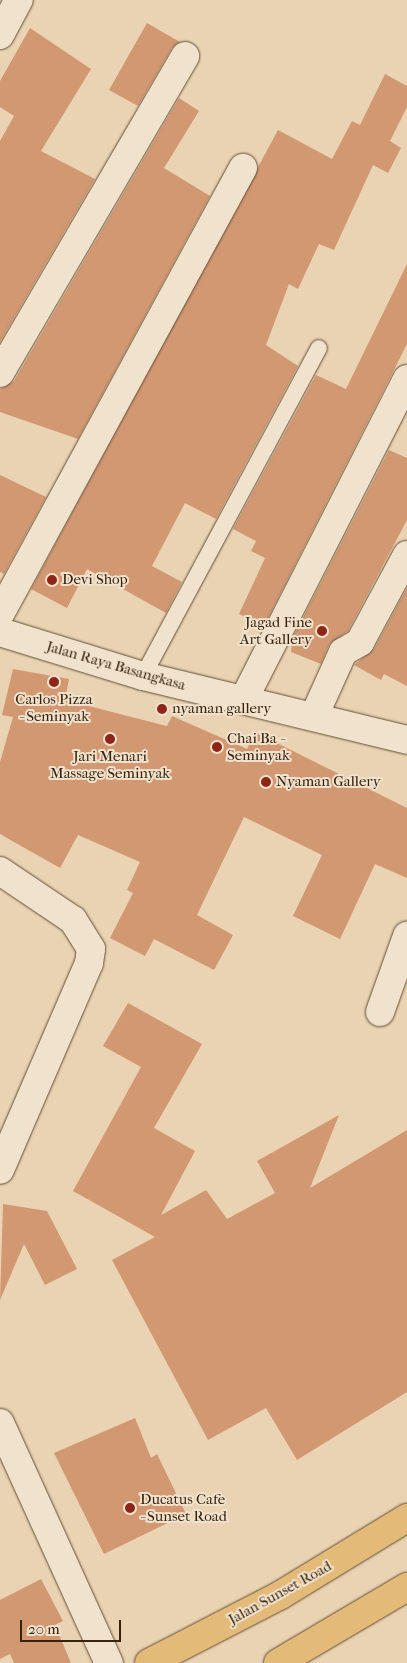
<!DOCTYPE html>
<html>
<head>
<meta charset="utf-8">
<style>
	body { margin:0 }
	#map { position:relative; width:407px; height:1663px; overflow:hidden; background:#e9d3b2; font-family:"IM FELL French Canon",serif }
	div>[style] { position:absolute }
	.building>* { inset:0; background:#d29872 }
	.roads { filter:drop-shadow(0 0 1px #634e36) drop-shadow(0 0 1px #634e36) }
	.lane>* { height:16px; margin:-8px; padding:0 8px; transform-origin:8px; border-radius:8px; background:#f1e2cd }
	.street>* { height:28px; margin:-14px; padding:0 14px; transform-origin:14px; border-radius:14px; background:#f1e2cd }
	.secondary>* { height:28px; margin:-14px; padding:0 14px; transform-origin:14px; border-radius:14px; background:#f1e2cd }
	.highway>* { height:28px; margin:-14px; padding:0 14px; transform-origin:14px; border-radius:14px; background:#e4ba79 }
	.dots>* { width:14px; height:14px; translate:-50% -50%; box-sizing:border-box; border:2px solid #f1e2cd; border-radius:50% }
	span { translate:-50% -50%; white-space:nowrap; text-align:center; line-height:1.15; -webkit-text-stroke:4px #f1e2cd; paint-order:stroke }
	.poi-label { font-size:15px; color:#36220d }
	.left { translate:0 -50%; text-align:left }
	.right { translate:-100% -50%; text-align:right }
	.street-label { font-size:15px; color:#36220d }
	.scale { position:absolute; left:20px; top:1620px; width:101px; height:22px; box-sizing:border-box; border:2px solid #36220d; border-top:0; padding-left:6px; font-size:15px; line-height:18px; white-space:nowrap; color:#36220d; -webkit-text-stroke:4px #f1e2cd; paint-order:stroke }
</style>
</head>
<body>
<div id="map">
	<div class="building">
		<div style="clip-path:polygon(147px 23px,180px 42px,172px 48px,138px 106px,109px 90px)"></div>
		<div style="clip-path:polygon(30px 28px,91px 69px,41px 151px,95px 179px,0 342px,0 141px,14px 116px,0 107px,0 81px)"></div>
		<div style="clip-path:polygon(385px 74px,407px 86px,407px 107px,390px 141px,401px 148px,388px 173px,373px 165px,334px 250px,319px 244px,298px 289px,289px 284px,266px 345px,298px 366px,216px 519px,185px 503px,152px 566px,182px 582px,166px 613px,87px 569px,67px 608px,31px 589px,278px 130px,332px 159px,352px 121px,360px 125px)"></div>
		<div style="clip-path:polygon(179px 98px,199px 111px,164px 168px,210px 196px,78px 439px,0 412px,0 389px,14px 381px)"></div>
		<div style="clip-path:polygon(407px 264px,407px 344px,264px 626px,239px 614px,265px 558px,251px 551px,256px 541px,233px 529px,316px 375px,346px 389px)"></div>
		<div style="clip-path:polygon(389px 450px,407px 458px,407px 520px,348px 631px,329px 645px,321px 664px,291px 652px,292px 639px)"></div>
		<div style="clip-path:polygon(0 475px,46px 497px,4px 574px,0 572px)"></div>
		<div style="clip-path:polygon(407px 588px,407px 686px,384px 674px,381px 680px,354px 665px,374px 649px)"></div>
		<div style="clip-path:polygon(13px 669px,69px 679px,65px 700px,167px 726px,172px 716px,247px 749px,255px 732px,407px 808px,407px 878px,375px 864px,340px 939px,293px 916px,322px 855px,244px 817px,197px 915px,233px 935px,214px 970px,154px 939px,145px 956px,110px 938px,133px 893px,127px 890px,140px 862px,78px 835px,60px 868px,0 834px,0 762px,13px 717px,2px 715px)"></div>
		<div style="clip-path:polygon(128px 1003px,202px 1044px,154px 1128px,195px 1151px,161px 1215px,206px 1190px,227px 1219px,275px 1193px,257px 1161px,339px 1115px,310px 1188px,407px 1130px,407px 1392px,297px 1460px,266px 1408px,208px 1440px,112px 1260px,155px 1237px,73px 1191px,141px 1067px,103px 1046px)"></div>
		<div style="clip-path:polygon(3px 1204px,47px 1211px,77px 1269px,45px 1285px,24px 1244px,0 1300px)"></div>
		<div style="clip-path:polygon(135px 1418px,151px 1458px,157px 1454px,186px 1514px,104px 1554px,54px 1453px)"></div>
		<div style="clip-path:polygon(41px 1579px,63px 1621px,55px 1625px,71px 1663px,14px 1663px,10px 1654px,0 1659px,0 1600px)"></div>
	</div>
	<div class="roads">
		<div class="lane">
			<div style="left:143px;top:676px;width:372px;rotate:-61.8deg"></div>
		</div>
		<div class="street">
			<div style="left:0;top:35px;width:40px;rotate:-62deg"></div>
			<div style="left:0;top:373px;width:367px;rotate:-59.7deg"></div>
			<div style="left:0;top:614px;width:508px;rotate:-61.42deg"></div>
			<div style="left:244px;top:699px;width:359px;rotate:-63deg"></div>
			<div style="left:315px;top:714px;width:68px;rotate:-65.7deg"></div>
			<div style="left:343px;top:652px;width:20px;rotate:-30deg"></div>
			<div style="left:360px;top:642px;width:99px;rotate:-61.6deg"></div>
			<div style="left:0;top:871px;width:88px;rotate:33.9deg"></div>
			<div style="left:73px;top:920px;width:34px;rotate:58deg"></div>
			<div style="left:91px;top:949px;width:14px;rotate:98deg"></div>
			<div style="left:89px;top:963px;width:225px;rotate:113.3deg"></div>
			<div style="left:380px;top:1012px;width:81px;rotate:-70.4deg"></div>
			<div style="left:0;top:1423px;width:264px;rotate:65.6deg"></div>
		</div>
		<div class="secondary">
			<div style="left:0;top:632px;width:150px;rotate:17.1deg"></div>
			<div style="left:143px;top:676px;width:272px;rotate:13.6deg"></div>
		</div>
		<div class="highway">
			<div style="left:149px;top:1663px;width:146px;rotate:-27.3deg"></div>
			<div style="left:279px;top:1596px;width:150px;rotate:-31.4deg"></div>
			<div style="left:278px;top:1663px;width:150px;rotate:-30.5deg"></div>
		</div>
	</div>
	<div class="dots">
		<div style="left:52px;top:580px;background:#8f2418"></div>
		<div style="left:322px;top:631px;background:#8f2418"></div>
		<div style="left:54px;top:682px;background:#8f2418"></div>
		<div style="left:162px;top:709px;background:#8f2418"></div>
		<div style="left:110px;top:739px;background:#8f2418"></div>
		<div style="left:217px;top:747px;background:#8f2418"></div>
		<div style="left:266px;top:782px;background:#8f2418"></div>
		<div style="left:130px;top:1508px;background:#8f2418"></div>
	</div>
	<div class="poi-label">
		<span class="left" style="left:62px;top:580px">Devi Shop</span>
		<span class="right" style="left:312px;top:631px">Jagad Fine<br>Art Gallery</span>
		<span style="left:54px;top:708px">Carlos Pizza<br>- Seminyak</span>
		<span class="left" style="left:172px;top:709px">nyaman gallery</span>
		<span class="left" style="left:227px;top:747px">Chai Ba -<br>Seminyak</span>
		<span style="left:110px;top:765px">Jari Menari<br>Massage Seminyak</span>
		<span class="left" style="left:276px;top:782px">Nyaman Gallery</span>
		<span class="left" style="left:140px;top:1508px">Ducatus Cafe<br>- Sunset Road</span>
	</div>
	<div class="street-label">
		<span style="left:116px;top:666px;rotate:16deg">Jalan Raya Basangkasa</span>
		<span style="left:280px;top:1593px;rotate:-29deg">Jalan Sunset Road</span>
	</div>
	<div class="scale">20 m</div>
</div>
</body>
</html>
